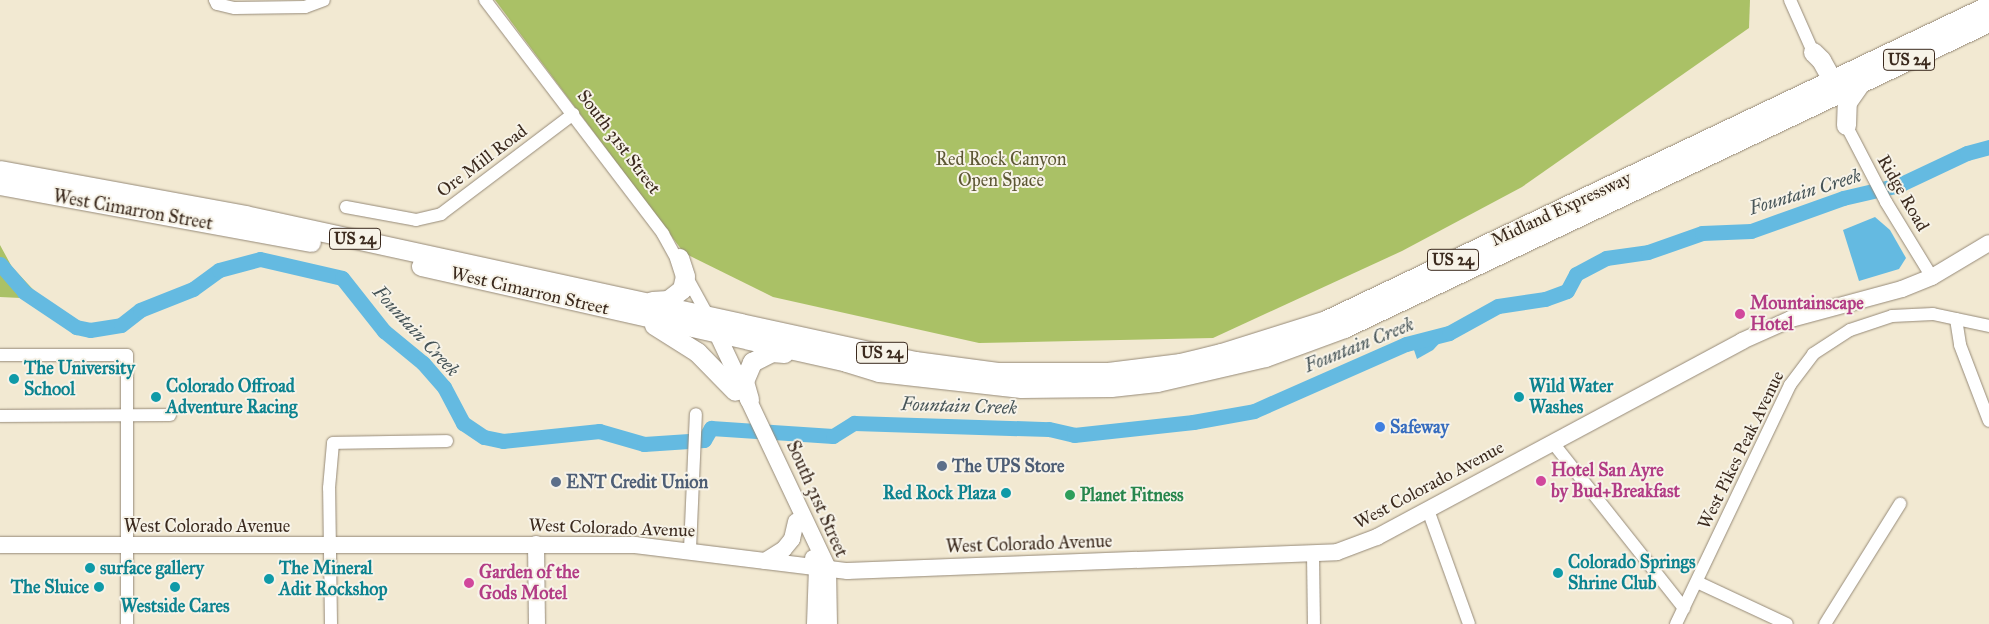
<!DOCTYPE html>
<html>
<head>
<meta charset="utf-8">
<style>
	body { margin:0 }
	#map { position:relative; width:1989px; height:624px; overflow:hidden; background:#f2e9d2; font-family:"IM FELL Great Primer",serif }
	div>[style] { position:absolute }
	.green>* { inset:0; background:#aac166 }
	.water>* { inset:0; background:#64bae1 }
	.river>* { height:15px; margin:-7.5px; padding:0 7.5px; transform-origin:7.5px; border-radius:7.5px; background:#64bae1 }
	.roads { filter:drop-shadow(0 0 1px #968a78) drop-shadow(0 0 1px #968a78) }
	.minor>* { height:12px; margin:-6px; padding:0 6px; transform-origin:6px; border-radius:6px; background:#fff }
	.major>* { height:16px; margin:-8px; padding:0 8px; transform-origin:8px; border-radius:8px; background:#fff }
	.highway>* { height:19px; margin:-9.5px; padding:0 9.5px; transform-origin:9.5px; border-radius:9.5px; background:#fff }
	.dots>* { width:14px; height:14px; translate:-50% -50%; box-sizing:border-box; border:2px solid #f7f3e8; border-radius:50% }
	span { translate:-50% -50%; white-space:nowrap; text-align:center; line-height:1.15; -webkit-text-stroke:4px #f7f3e8; paint-order:stroke }
	.shield-label span { padding:1px 4px; background:#f7f3e8; border:1px solid; border-radius:4px; -webkit-text-stroke-width:0 }
	.shield-label { font-size:16px; color:#3b2a1e; font-weight:700 }
	.street-label { font-size:18px; color:#3b2a1e }
	.park-label { font-size:18px; color:#5c5734 }
	.hotel-label { font-size:18px; color:#b23c85; font-weight:700 }
	.left { translate:0 -50%; text-align:left }
	.culture-label { font-size:18px; color:#0d838f; font-weight:700 }
	.right { translate:-100% -50%; text-align:right }
	.shop-label { font-size:18px; color:#366cbe; font-weight:700 }
	.service-label { font-size:18px; color:#4e5e75; font-weight:700 }
	.leisure-label { font-size:18px; color:#27864d; font-weight:700 }
	.water-label { font-size:19px; color:#475558; font-style:italic }
</style>
</head>
<body>
<div id="map">
	<div class="green">
		<div style="clip-path:polygon(495px 0,1750px 0,1749px 28px,1522px 187px,1402px 251px,1213px 338px,979px 343px,773px 297px,684px 253px)"></div>
		<div style="clip-path:polygon(0 245px,12px 267px,42px 299px,0 297px)"></div>
	</div>
	<div class="water">
		<div style="clip-path:polygon(1875px 217px,1890px 230px,1906px 258px,1899px 269px,1859px 281px,1843px 230px)"></div>
		<div style="clip-path:polygon(1428px 332px,1443px 332px,1445px 337px,1433px 350px,1417px 359px,1410px 338px)"></div>
	</div>
	<div class="river">
		<div style="left:0;top:264px;width:37px;rotate:49deg"></div>
		<div style="left:24px;top:292px;width:63px;rotate:33.9deg"></div>
		<div style="left:76px;top:327px;width:14px;rotate:12deg"></div>
		<div style="left:90px;top:330px;width:31px;rotate:-9deg"></div>
		<div style="left:121px;top:325px;width:24px;rotate:-38deg"></div>
		<div style="left:140px;top:310px;width:57px;rotate:-21.6deg"></div>
		<div style="left:193px;top:289px;width:32px;rotate:-36deg"></div>
		<div style="left:219px;top:270px;width:42px;rotate:-15deg"></div>
		<div style="left:260px;top:259px;width:84px;rotate:13deg"></div>
		<div style="left:342px;top:278px;width:68px;rotate:51.6deg"></div>
		<div style="left:384px;top:331px;width:50px;rotate:39.4deg"></div>
		<div style="left:423px;top:363px;width:32px;rotate:49deg"></div>
		<div style="left:444px;top:387px;width:41px;rotate:62.2deg"></div>
		<div style="left:463px;top:423px;width:25px;rotate:34deg"></div>
		<div style="left:484px;top:437px;width:19px;rotate:12deg"></div>
		<div style="left:503px;top:441px;width:97px;rotate:-5.9deg"></div>
		<div style="left:599px;top:431px;width:47px;rotate:16.1deg"></div>
		<div style="left:644px;top:444px;width:60px;rotate:-3.8deg"></div>
		<div style="left:704px;top:440px;width:14px;rotate:-60deg"></div>
		<div style="left:711px;top:428px;width:122px;rotate:3.8deg"></div>
		<div style="left:833px;top:436px;width:25px;rotate:-32deg"></div>
		<div style="left:854px;top:423px;width:195px;rotate:1.8deg"></div>
		<div style="left:1049px;top:429px;width:26px;rotate:13deg"></div>
		<div style="left:1074px;top:435px;width:120px;rotate:-6.2deg"></div>
		<div style="left:1193px;top:422px;width:62px;rotate:-10.2deg"></div>
		<div style="left:1254px;top:411px;width:166px;rotate:-23.8deg"></div>
		<div style="left:1406px;top:344px;width:44px;rotate:-14.3deg"></div>
		<div style="left:1449px;top:333px;width:56px;rotate:-28.9deg"></div>
		<div style="left:1498px;top:306px;width:48px;rotate:-8.5deg"></div>
		<div style="left:1545px;top:299px;width:23px;rotate:-20deg"></div>
		<div style="left:1567px;top:291px;width:19px;rotate:-62deg"></div>
		<div style="left:1576px;top:274px;width:34px;rotate:-28deg"></div>
		<div style="left:1606px;top:258px;width:42px;rotate:-8.1deg"></div>
		<div style="left:1648px;top:252px;width:57px;rotate:-19.4deg"></div>
		<div style="left:1702px;top:233px;width:49px;rotate:-2.3deg"></div>
		<div style="left:1751px;top:231px;width:98px;rotate:-19.7deg"></div>
		<div style="left:1843px;top:198px;width:57px;rotate:-13.1deg"></div>
		<div style="left:1899px;top:185px;width:75px;rotate:-25.2deg"></div>
		<div style="left:1967px;top:153px;width:23px;rotate:-15deg"></div>
	</div>
	<div class="roads">
		<div class="minor">
			<div style="left:215px;top:0;width:4px;rotate:63deg"></div>
			<div style="left:217px;top:4px;width:18px;rotate:13deg"></div>
			<div style="left:235px;top:8px;width:70px;rotate:-0.8deg"></div>
			<div style="left:305px;top:7px;width:20px;rotate:-20deg"></div>
			<div style="left:485px;top:0;width:294px;rotate:52.7deg"></div>
			<div style="left:663px;top:234px;width:94px;rotate:61.2deg"></div>
			<div style="left:1790px;top:0;width:57px;rotate:66.1deg"></div>
			<div style="left:1846px;top:125px;width:87px;rotate:62.5deg"></div>
			<div style="left:1886px;top:202px;width:88px;rotate:58.5deg"></div>
			<div style="left:346px;top:207px;width:71px;rotate:10.5deg"></div>
			<div style="left:416px;top:220px;width:26px;rotate:-13deg"></div>
			<div style="left:441px;top:214px;width:166px;rotate:-37.1deg"></div>
			<div style="left:1956px;top:319px;width:26px;rotate:81deg"></div>
			<div style="left:1960px;top:345px;width:81px;rotate:69.1deg"></div>
			<div style="left:0;top:355px;width:127px"></div>
			<div style="left:127px;top:355px;width:269px;rotate:90deg"></div>
			<div style="left:0;top:416px;width:170px;rotate:-0.3deg"></div>
			<div style="left:1553px;top:443px;width:211px;rotate:51.6deg"></div>
			<div style="left:1428px;top:510px;width:121px;rotate:70.2deg"></div>
			<div style="left:690px;top:549px;width:135px;rotate:-87.5deg"></div>
			<div style="left:1313px;top:555px;width:69px;rotate:89.2deg"></div>
			<div style="left:1697px;top:582px;width:99px;rotate:25deg"></div>
			<div style="left:331px;top:624px;width:136px;rotate:-90.8deg"></div>
			<div style="left:329px;top:488px;width:45px;rotate:-84.9deg"></div>
			<div style="left:333px;top:443px;width:114px;rotate:-1deg"></div>
			<div style="left:1676px;top:624px;width:265px;rotate:-64.5deg"></div>
			<div style="left:1790px;top:385px;width:39px;rotate:-53deg"></div>
			<div style="left:1813px;top:354px;width:44px;rotate:-33deg"></div>
			<div style="left:1850px;top:330px;width:44px;rotate:-18.4deg"></div>
			<div style="left:1892px;top:316px;width:41px;rotate:-2.8deg"></div>
			<div style="left:1933px;top:314px;width:57px;rotate:12.1deg"></div>
			<div style="left:1825px;top:624px;width:142px;rotate:-58deg"></div>
		</div>
		<div class="major">
			<div style="left:713px;top:325px;width:269px;rotate:64.7deg"></div>
			<div style="left:828px;top:568px;width:56px;rotate:89deg"></div>
			<div style="left:536px;top:544px;width:80px;rotate:89.3deg"></div>
			<div style="left:0;top:545px;width:635px"></div>
			<div style="left:635px;top:545px;width:214px;rotate:7deg"></div>
			<div style="left:847px;top:571px;width:490px;rotate:-2.2deg"></div>
			<div style="left:1337px;top:552px;width:43px;rotate:-20.6deg"></div>
			<div style="left:1377px;top:537px;width:414px;rotate:-28.2deg"></div>
			<div style="left:1742px;top:341px;width:54px;rotate:-24.2deg"></div>
			<div style="left:1791px;top:319px;width:115px;rotate:-15.1deg"></div>
			<div style="left:1902px;top:289px;width:32px;rotate:-22deg"></div>
			<div style="left:1932px;top:277px;width:66px;rotate:-30.8deg"></div>
			<div style="left:813px;top:558px;width:10px;rotate:66deg"></div>
			<div style="left:817px;top:567px;width:57px;rotate:92deg"></div>
			<div style="left:765px;top:561px;width:22px;rotate:-32deg"></div>
			<div style="left:784px;top:549px;width:13px;rotate:-51deg"></div>
			<div style="left:792px;top:539px;width:18px;rotate:-77deg"></div>
		</div>
		<div class="highway">
			<div style="left:1813px;top:52px;width:11px;rotate:45deg"></div>
			<div style="left:1821px;top:60px;width:23px;rotate:61deg"></div>
			<div style="left:1832px;top:80px;width:12px;rotate:121deg"></div>
			<div style="left:1846px;top:125px;width:23px;rotate:-88deg"></div>
			<div style="left:1847px;top:102px;width:21px;rotate:-55deg"></div>
			<div style="left:0;top:170px;width:249px;rotate:10.4deg"></div>
			<div style="left:245px;top:215px;width:686px;rotate:12.29deg"></div>
			<div style="left:915px;top:361px;width:85px;rotate:7.5deg"></div>
			<div style="left:999px;top:372px;width:109px"></div>
			<div style="left:1108px;top:372px;width:73px;rotate:-7.1deg"></div>
			<div style="left:1180px;top:363px;width:42px;rotate:-13.7deg"></div>
			<div style="left:1221px;top:353px;width:110px;rotate:-17.4deg"></div>
			<div style="left:1326px;top:320px;width:734px;rotate:-25.41deg"></div>
			<div style="left:0;top:185px;width:316px;rotate:10.4deg"></div>
			<div style="left:421px;top:266px;width:436px;rotate:12.7deg"></div>
			<div style="left:846px;top:362px;width:34px;rotate:17deg"></div>
			<div style="left:879px;top:372px;width:143px;rotate:6.4deg"></div>
			<div style="left:1021px;top:388px;width:90px;rotate:-0.6deg"></div>
			<div style="left:1111px;top:387px;width:46px;rotate:-6.2deg"></div>
			<div style="left:1157px;top:382px;width:111px;rotate:-13deg"></div>
			<div style="left:1265px;top:357px;width:84px;rotate:-20.2deg"></div>
			<div style="left:1344px;top:328px;width:714px;rotate:-25.38deg"></div>
			<div style="left:652px;top:301px;width:16px;rotate:-4deg"></div>
			<div style="left:668px;top:300px;width:18px;rotate:-38deg"></div>
			<div style="left:682px;top:289px;width:13px;rotate:-77deg"></div>
			<div style="left:685px;top:276px;width:19px;rotate:-108deg"></div>
			<div style="left:654px;top:325px;width:51px;rotate:32.1deg"></div>
			<div style="left:697px;top:352px;width:54px;rotate:45.7deg"></div>
			<div style="left:749px;top:399px;width:19px;rotate:-106deg"></div>
			<div style="left:744px;top:381px;width:21px;rotate:-67deg"></div>
			<div style="left:752px;top:362px;width:22px;rotate:-27deg"></div>
			<div style="left:772px;top:352px;width:12px;rotate:5deg"></div>
		</div>
	</div>
	<div class="dots">
		<div style="left:1740px;top:314px;background:#d1479c"></div>
		<div style="left:14px;top:379px;background:#0f9aa8"></div>
		<div style="left:156px;top:397px;background:#0f9aa8"></div>
		<div style="left:1519px;top:397px;background:#0f9aa8"></div>
		<div style="left:1380px;top:427px;background:#3f7fe0"></div>
		<div style="left:942px;top:466px;background:#5c6f8a"></div>
		<div style="left:1541px;top:481px;background:#d1479c"></div>
		<div style="left:556px;top:482px;background:#5c6f8a"></div>
		<div style="left:1006px;top:493px;background:#0f9aa8"></div>
		<div style="left:1070px;top:495px;background:#2e9e5b"></div>
		<div style="left:90px;top:568px;background:#0f9aa8"></div>
		<div style="left:1558px;top:573px;background:#0f9aa8"></div>
		<div style="left:269px;top:579px;background:#0f9aa8"></div>
		<div style="left:469px;top:583px;background:#d1479c"></div>
		<div style="left:99px;top:587px;background:#0f9aa8"></div>
		<div style="left:175px;top:587px;background:#0f9aa8"></div>
	</div>
	<div class="shield-label">
		<span style="left:1909px;top:60px">US 24</span>
		<span style="left:355px;top:239px">US 24</span>
		<span style="left:1453px;top:260px">US 24</span>
		<span style="left:882px;top:353px">US 24</span>
	</div>
	<div class="street-label">
		<span style="left:619px;top:142px;rotate:53deg">South 31st Street</span>
		<span style="left:482px;top:161px;rotate:-37deg">Ore Mill Road</span>
		<span style="left:1903px;top:193px;rotate:60deg">Ridge Road</span>
		<span style="left:1561px;top:209px;rotate:-25deg">Midland Expressway</span>
		<span style="left:133px;top:210px;rotate:10deg">West Cimarron Street</span>
		<span style="left:530px;top:291px;rotate:13deg">West Cimarron Street</span>
		<span style="left:1741px;top:450px;rotate:-64deg">West Pikes Peak Avenue</span>
		<span style="left:1429px;top:485px;rotate:-28deg">West Colorado Avenue</span>
		<span style="left:817px;top:499px;rotate:66deg">South 31st Street</span>
		<span style="left:207px;top:526px">West Colorado Avenue</span>
		<span style="left:612px;top:528px;rotate:2deg">West Colorado Avenue</span>
		<span style="left:1029px;top:544px;rotate:-2deg">West Colorado Avenue</span>
	</div>
	<div class="park-label">
		<span style="left:1001px;top:170px">Red Rock Canyon<br>Open Space</span>
	</div>
	<div class="hotel-label">
		<span class="left" style="left:1750px;top:314px">Mountainscape<br>Hotel</span>
		<span class="left" style="left:1551px;top:481px">Hotel San Ayre<br>by Bud+Breakfast</span>
		<span class="left" style="left:479px;top:583px">Garden of the<br>Gods Motel</span>
	</div>
	<div class="culture-label">
		<span class="left" style="left:24px;top:379px">The University<br>School</span>
		<span class="left" style="left:166px;top:397px">Colorado Offroad<br>Adventure Racing</span>
		<span class="left" style="left:1529px;top:397px">Wild Water<br>Washes</span>
		<span class="right" style="left:996px;top:493px">Red Rock Plaza</span>
		<span class="left" style="left:1568px;top:573px">Colorado Springs<br>Shrine Club</span>
		<span class="left" style="left:100px;top:568px">surface gallery</span>
		<span class="left" style="left:279px;top:579px">The Mineral<br>Adit Rockshop</span>
		<span class="right" style="left:89px;top:587px">The Sluice</span>
		<span style="left:175px;top:606px">Westside Cares</span>
	</div>
	<div class="shop-label">
		<span class="left" style="left:1390px;top:427px">Safeway</span>
	</div>
	<div class="service-label">
		<span class="left" style="left:952px;top:466px">The UPS Store</span>
		<span class="left" style="left:566px;top:482px">ENT Credit Union</span>
	</div>
	<div class="leisure-label">
		<span class="left" style="left:1080px;top:495px">Planet Fitness</span>
	</div>
	<div class="water-label">
		<span style="left:1805px;top:192px;rotate:-17deg">Fountain Creek</span>
		<span style="left:416px;top:331px;rotate:47deg">Fountain Creek</span>
		<span style="left:1359px;top:345px;rotate:-22deg">Fountain Creek</span>
		<span style="left:959px;top:406px;rotate:2deg">Fountain Creek</span>
	</div>
</div>
</body>
</html>
